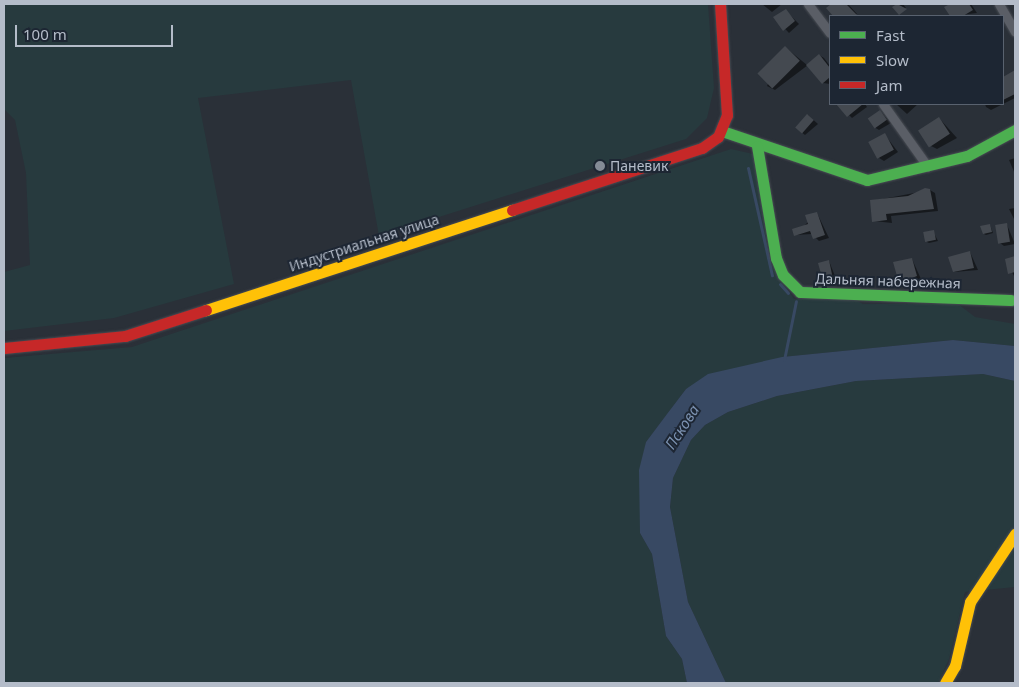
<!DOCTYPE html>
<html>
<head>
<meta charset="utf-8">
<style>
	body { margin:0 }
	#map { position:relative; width:1019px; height:687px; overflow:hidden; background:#2a3038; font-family:"Noto Sans",sans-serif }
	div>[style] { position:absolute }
	.green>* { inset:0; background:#273a3e }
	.water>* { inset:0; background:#384963 }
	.shadow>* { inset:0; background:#0007 }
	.stream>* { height:3px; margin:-1.5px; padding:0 1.5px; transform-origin:1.5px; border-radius:1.5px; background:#384963 }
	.building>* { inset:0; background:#444950; transform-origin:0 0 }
	.roads { filter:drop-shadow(0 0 1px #484c53) drop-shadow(0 0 1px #484c53) }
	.street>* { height:9px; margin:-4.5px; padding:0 4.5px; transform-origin:4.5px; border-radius:4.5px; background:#5a5e66 }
	.fast>* { height:11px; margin:-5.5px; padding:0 5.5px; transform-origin:5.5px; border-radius:5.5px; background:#4caf50 }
	.slow>* { height:11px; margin:-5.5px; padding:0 5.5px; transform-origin:5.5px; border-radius:5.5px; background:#ffc107 }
	.jam>* { height:11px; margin:-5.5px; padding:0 5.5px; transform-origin:5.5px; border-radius:5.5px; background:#c62828 }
	.dots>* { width:14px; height:14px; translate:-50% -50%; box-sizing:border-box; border:2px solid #1d2633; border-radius:50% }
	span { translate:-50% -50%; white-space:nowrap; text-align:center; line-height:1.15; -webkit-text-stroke:4px #1d2633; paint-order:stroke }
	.poi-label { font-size:14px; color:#b4bcc9 }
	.left { translate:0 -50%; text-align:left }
	.street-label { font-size:14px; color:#b4bcc9 }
	.water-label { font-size:15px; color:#7c92b1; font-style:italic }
	.frame { position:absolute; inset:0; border:5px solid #b4bcc9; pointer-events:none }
	.legend { position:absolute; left:829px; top:15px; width:175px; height:90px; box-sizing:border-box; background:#1d2633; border:1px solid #59626f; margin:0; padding:6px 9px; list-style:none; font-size:15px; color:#b4bcc9 }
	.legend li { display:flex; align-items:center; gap:10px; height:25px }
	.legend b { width:25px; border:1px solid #59626f }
	.scale { position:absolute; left:15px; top:25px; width:158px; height:22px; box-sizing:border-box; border:2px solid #b4bcc9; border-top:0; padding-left:6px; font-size:15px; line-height:18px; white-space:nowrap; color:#b4bcc9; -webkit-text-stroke:4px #1d2633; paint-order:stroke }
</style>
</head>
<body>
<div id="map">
	<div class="green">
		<div style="clip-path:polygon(4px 4px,708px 4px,714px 88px,707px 118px,686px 139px,379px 236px,351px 80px,198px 98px,234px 284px,114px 318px,4px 331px,4px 272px,30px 265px,26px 173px,15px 120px,4px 109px)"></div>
		<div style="clip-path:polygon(731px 149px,753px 154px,784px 284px,794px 299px,852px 298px,863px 304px,958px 304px,975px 317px,1015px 324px,1015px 346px,953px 340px,783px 357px,686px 389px,646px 442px,640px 533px,652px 554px,666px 636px,682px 659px,687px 683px,4px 683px,4px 358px,132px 347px)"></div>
		<div style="clip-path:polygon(983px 374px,1015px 381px,1015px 587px,965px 592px,949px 659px,938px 683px,726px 683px,688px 602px,670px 507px,673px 478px,691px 440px,705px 425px,728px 412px,777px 396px,856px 381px)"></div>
	</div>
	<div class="water">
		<div style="clip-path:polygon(953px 340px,1015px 346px,1015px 381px,983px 374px,856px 381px,777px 396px,728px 412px,705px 425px,691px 440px,673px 478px,670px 507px,688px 602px,726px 683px,687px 683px,682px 659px,666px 636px,652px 554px,640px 533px,639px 470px,646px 442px,667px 414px,686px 389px,708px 374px,782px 357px)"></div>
	</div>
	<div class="shadow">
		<div style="clip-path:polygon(762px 4px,782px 4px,772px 12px)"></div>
		<div style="clip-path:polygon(833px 4px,848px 4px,857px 14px,835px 16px,828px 8px)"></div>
		<div style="clip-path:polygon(903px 4px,906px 8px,899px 14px,894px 7px)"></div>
		<div style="clip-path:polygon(952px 4px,971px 4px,977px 13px,952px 16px,946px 8px)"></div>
		<div style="clip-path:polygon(786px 11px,799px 24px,789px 33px,775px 18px)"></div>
		<div style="clip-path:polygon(785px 47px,807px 65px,819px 55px,824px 58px,830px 66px,830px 84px,823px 83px,808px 65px,775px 90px,767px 86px)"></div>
		<div style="clip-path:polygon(1015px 72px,1015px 98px,991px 110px,986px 107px,985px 104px,1003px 104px,1003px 79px)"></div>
		<div style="clip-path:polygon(838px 104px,865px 104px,867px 107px,852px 118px)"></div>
		<div style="clip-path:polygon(896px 104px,918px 104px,907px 114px)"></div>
		<div style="clip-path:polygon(880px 111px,891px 123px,879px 130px,874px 127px)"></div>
		<div style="clip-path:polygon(808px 115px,818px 124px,805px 135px,801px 132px)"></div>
		<div style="clip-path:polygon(939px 118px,957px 138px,937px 149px,929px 145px)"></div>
		<div style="clip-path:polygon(885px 135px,898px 152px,884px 161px,879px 158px)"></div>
		<div style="clip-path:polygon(1015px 158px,1015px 174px,1009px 160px)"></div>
		<div style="clip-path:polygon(930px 190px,935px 193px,938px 211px,891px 216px,892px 223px,874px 221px,872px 201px)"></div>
		<div style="clip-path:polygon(1015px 208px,1015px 218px,1014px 219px,1009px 209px)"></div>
		<div style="clip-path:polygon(817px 213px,829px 238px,819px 241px,812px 234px,795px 235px)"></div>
		<div style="clip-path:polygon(990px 225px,993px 233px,986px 235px,984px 234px)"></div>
		<div style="clip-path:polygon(1007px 225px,1015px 244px,1004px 246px,1000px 243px)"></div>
		<div style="clip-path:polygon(933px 231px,938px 241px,929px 243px,927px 242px)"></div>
		<div style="clip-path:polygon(970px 252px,978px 270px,954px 272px)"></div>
		<div style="clip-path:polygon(1015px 257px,1015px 276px,1014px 276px,1006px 260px)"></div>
		<div style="clip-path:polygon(912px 259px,921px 279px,905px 285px,900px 282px)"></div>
		<div style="clip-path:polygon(829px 261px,837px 281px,829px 283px,824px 280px)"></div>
	</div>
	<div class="stream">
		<div style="left:748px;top:168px;width:110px;rotate:77.4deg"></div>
		<div style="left:780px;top:284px;width:12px;rotate:48deg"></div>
		<div style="left:784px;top:360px;width:60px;rotate:-78.5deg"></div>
	</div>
	<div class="building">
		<div style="clip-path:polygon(831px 4px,846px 4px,858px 16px,833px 16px,826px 8px)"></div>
		<div style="clip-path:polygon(897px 4px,907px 9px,899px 15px,892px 7px)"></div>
		<div style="clip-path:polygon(950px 4px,969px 4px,973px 10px,963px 16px,950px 16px,944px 7px)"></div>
		<div style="clip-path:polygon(786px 9px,795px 21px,783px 31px,773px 17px)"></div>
		<div style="left:785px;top:46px;width:21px;height:39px;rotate:45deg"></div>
		<div style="clip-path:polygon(819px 54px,830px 68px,830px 77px,822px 84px,806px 65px)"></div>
		<div style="clip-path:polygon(1015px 70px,1015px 94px,1003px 100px,1003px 77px)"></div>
		<div style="clip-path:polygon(836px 104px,863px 104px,847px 117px)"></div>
		<div style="left:880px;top:110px;width:12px;height:15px;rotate:55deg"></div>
		<div style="left:807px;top:114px;width:9px;height:18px;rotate:41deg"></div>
		<div style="left:939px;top:117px;width:20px;height:25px;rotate:57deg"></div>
		<div style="left:885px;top:133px;width:19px;height:19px;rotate:62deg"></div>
		<div style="clip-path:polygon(925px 188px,930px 189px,934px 209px,886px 214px,887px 220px,872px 222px,870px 200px,908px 196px)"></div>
		<div style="clip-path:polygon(817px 212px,825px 235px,813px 239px,810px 231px,794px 236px,792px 229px,808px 224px,805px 215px)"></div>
		<div style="left:1007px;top:223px;width:19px;height:12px;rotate:81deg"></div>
		<div style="clip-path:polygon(990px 224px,992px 232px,983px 234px,980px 226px)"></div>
		<div style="left:934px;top:230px;width:10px;height:11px;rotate:79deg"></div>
		<div style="clip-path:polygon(970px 251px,974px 268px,953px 272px,948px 257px)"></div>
		<div style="clip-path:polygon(1015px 256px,1015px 272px,1008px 274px,1005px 259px)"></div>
		<div style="clip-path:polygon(912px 258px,917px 276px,899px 283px,893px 262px)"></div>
		<div style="clip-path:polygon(829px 260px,833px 279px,823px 281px,818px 263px)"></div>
	</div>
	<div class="roads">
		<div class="street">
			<div style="left:808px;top:4px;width:36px;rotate:53deg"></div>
			<div style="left:999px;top:4px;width:32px;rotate:60deg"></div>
			<div style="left:883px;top:104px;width:77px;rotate:54.5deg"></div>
		</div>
		<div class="fast">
			<div style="left:722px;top:131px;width:153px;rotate:18.7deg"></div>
			<div style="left:867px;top:180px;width:103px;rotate:-13.5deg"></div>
			<div style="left:967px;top:156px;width:55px;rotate:-28.4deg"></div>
			<div style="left:757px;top:146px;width:114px;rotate:80.4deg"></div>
			<div style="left:776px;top:258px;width:18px;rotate:68deg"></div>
			<div style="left:783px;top:275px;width:24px;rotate:45deg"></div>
			<div style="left:800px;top:292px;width:211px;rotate:2.2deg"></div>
		</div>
		<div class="slow">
			<div style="left:206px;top:310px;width:322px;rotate:-18.1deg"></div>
			<div style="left:945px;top:683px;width:20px;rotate:-60deg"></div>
			<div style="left:955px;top:666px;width:66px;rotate:-76.8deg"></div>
			<div style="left:970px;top:602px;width:82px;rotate:-56.5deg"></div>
		</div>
		<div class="jam">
			<div style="left:512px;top:210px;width:200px;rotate:-18.1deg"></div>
			<div style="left:702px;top:148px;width:19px;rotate:-35deg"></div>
			<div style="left:718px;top:137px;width:24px;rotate:-68deg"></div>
			<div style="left:727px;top:115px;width:111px;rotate:-93.6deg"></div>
			<div style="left:4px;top:348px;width:122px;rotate:-5.7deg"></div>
			<div style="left:125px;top:336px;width:85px;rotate:-17.8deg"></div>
		</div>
	</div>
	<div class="dots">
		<div style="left:600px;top:166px;background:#848b96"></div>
	</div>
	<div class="poi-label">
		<span class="left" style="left:610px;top:166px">Паневик</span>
	</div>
	<div class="street-label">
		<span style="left:364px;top:243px;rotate:-18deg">Индустриальная улица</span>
		<span style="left:888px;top:281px;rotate:2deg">Дальняя набережная</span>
	</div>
	<div class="water-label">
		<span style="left:682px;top:427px;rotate:-57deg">Пскова</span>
	</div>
	<div class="frame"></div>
	<ul class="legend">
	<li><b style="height:6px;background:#4caf50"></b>Fast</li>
	<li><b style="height:6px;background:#ffc107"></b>Slow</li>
	<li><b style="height:6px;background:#c62828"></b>Jam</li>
	</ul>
	<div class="scale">100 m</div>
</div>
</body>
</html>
